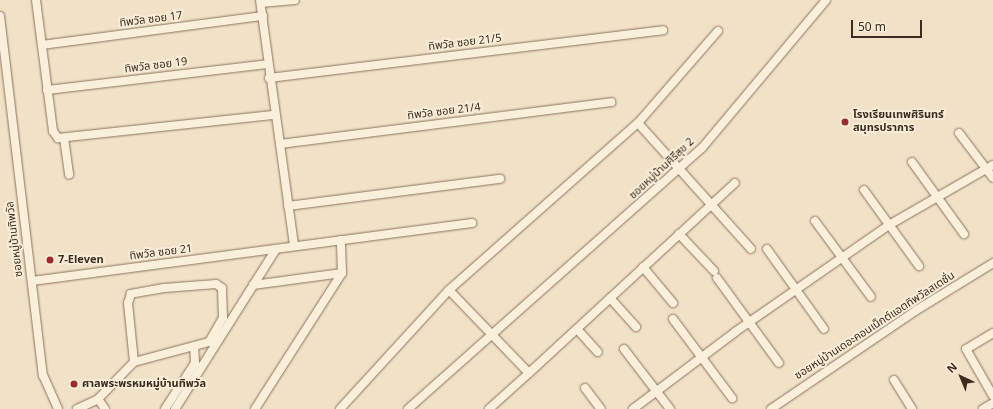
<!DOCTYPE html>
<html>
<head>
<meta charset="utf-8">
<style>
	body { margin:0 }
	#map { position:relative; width:993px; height:409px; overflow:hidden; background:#f1e2c7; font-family:Georgia,"Noto Sans Thai",serif }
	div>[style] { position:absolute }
	.roads { filter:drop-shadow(0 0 1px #8e735b) drop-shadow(0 0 1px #8e735b) }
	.minor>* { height:8px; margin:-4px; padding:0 4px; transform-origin:4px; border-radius:4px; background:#faefdb }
	.dots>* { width:11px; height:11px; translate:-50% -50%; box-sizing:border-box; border:2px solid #f7ecd7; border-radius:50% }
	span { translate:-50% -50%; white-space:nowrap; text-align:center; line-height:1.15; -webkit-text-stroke:4px #f7ecd7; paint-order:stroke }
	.street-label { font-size:11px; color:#3d2c1f }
	.poi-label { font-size:11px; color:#3d2c1f; font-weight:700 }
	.left { translate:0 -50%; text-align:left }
	.north { position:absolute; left:941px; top:357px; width:40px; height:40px; -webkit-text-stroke:3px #f7ecd7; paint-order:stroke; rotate:316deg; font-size:11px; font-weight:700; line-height:16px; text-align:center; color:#3d2c1f }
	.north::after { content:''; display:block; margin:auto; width:14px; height:18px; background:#3d2c1f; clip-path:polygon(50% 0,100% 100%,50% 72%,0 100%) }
	.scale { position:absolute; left:851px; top:20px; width:71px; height:18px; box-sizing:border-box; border:2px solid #3d2c1f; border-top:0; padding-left:5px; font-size:12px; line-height:14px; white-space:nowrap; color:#3d2c1f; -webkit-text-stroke:3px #f7ecd7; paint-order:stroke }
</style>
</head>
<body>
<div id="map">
	<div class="roads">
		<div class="minor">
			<div style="left:36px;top:0;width:132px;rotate:82.6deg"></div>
			<div style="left:53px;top:131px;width:9px;rotate:54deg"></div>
			<div style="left:58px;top:138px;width:218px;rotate:-6.1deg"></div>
			<div style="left:260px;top:0;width:248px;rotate:82.1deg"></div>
			<div style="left:261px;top:3px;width:34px;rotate:-5deg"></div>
			<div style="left:0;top:16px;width:362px;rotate:83.2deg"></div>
			<div style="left:43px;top:375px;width:37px;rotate:66deg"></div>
			<div style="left:42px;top:45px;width:223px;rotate:-7.5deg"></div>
			<div style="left:269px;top:78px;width:397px;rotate:-6.9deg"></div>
			<div style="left:47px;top:90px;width:222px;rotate:-6.7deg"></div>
			<div style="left:638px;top:123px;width:169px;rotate:48.1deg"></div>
			<div style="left:959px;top:133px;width:56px;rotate:52.9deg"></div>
			<div style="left:64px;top:138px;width:37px;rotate:82deg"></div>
			<div style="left:280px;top:144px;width:334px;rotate:-7.2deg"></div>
			<div style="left:912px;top:162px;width:89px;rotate:54.2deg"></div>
			<div style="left:864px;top:190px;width:94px;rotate:54.1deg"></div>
			<div style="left:288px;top:206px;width:214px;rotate:-7.3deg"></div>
			<div style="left:815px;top:221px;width:94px;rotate:53.6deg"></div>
			<div style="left:679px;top:234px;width:51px;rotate:46.6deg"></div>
			<div style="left:767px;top:249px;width:98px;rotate:54.5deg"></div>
			<div style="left:643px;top:267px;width:47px;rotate:50.2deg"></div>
			<div style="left:717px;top:278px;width:105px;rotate:53.9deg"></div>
			<div style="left:32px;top:281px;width:444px;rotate:-7.5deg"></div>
			<div style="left:253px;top:285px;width:90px;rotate:-7.7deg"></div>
			<div style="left:449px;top:290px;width:115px;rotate:46.1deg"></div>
			<div style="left:529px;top:373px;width:280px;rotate:-42.7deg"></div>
			<div style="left:610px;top:298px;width:39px;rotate:48deg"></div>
			<div style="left:673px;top:319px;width:99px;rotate:53.2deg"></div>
			<div style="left:577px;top:329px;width:31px;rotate:48deg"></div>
			<div style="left:993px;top:333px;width:31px;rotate:149deg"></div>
			<div style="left:966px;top:349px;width:54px;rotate:60.1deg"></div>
			<div style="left:624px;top:349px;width:76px;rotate:52.5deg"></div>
			<div style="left:894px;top:380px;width:34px;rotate:58deg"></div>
			<div style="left:585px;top:388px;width:26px;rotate:53deg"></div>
			<div style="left:98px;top:399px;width:12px;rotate:55deg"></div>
			<div style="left:77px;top:409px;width:23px;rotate:-25deg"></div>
			<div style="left:98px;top:399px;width:52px;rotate:-45.8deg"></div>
			<div style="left:134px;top:362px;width:78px;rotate:-14.9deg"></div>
			<div style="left:209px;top:342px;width:28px;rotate:-60deg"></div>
			<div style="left:223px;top:318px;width:30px;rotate:-92deg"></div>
			<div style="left:222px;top:288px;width:7px;rotate:-146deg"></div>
			<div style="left:216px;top:284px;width:52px;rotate:175.6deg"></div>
			<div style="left:164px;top:288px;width:34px;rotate:170deg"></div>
			<div style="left:131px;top:294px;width:9px;rotate:108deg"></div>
			<div style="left:128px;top:303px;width:59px;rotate:84.2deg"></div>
			<div style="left:165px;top:409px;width:55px;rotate:-56.9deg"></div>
			<div style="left:195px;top:363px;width:17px;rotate:-93deg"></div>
			<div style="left:175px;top:409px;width:189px;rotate:-57.7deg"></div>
			<div style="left:255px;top:409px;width:161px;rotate:-57.4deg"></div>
			<div style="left:342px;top:273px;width:33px;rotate:-92deg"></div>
			<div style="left:340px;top:409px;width:161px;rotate:-47.5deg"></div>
			<div style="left:449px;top:290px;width:252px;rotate:-41.5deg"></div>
			<div style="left:638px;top:123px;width:122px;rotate:-49deg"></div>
			<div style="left:408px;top:409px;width:393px;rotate:-41.6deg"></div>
			<div style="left:702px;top:148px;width:193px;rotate:-50deg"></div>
			<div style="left:489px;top:409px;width:54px;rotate:-42deg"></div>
			<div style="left:633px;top:409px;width:128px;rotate:-37deg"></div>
			<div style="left:735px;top:332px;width:188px;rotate:-34.8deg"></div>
			<div style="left:889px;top:225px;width:120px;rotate:-30deg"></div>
			<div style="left:771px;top:409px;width:174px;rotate:-34.2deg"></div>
			<div style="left:915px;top:311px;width:92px;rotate:-31.6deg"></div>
			<div style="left:983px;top:409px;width:12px;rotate:-31deg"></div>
		</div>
	</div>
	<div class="dots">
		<div style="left:845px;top:122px;background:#a02830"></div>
		<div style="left:50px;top:260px;background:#a02830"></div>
		<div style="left:74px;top:384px;background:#a02830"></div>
	</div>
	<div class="street-label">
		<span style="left:151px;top:20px;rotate:-7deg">ทิพวัล ซอย 17</span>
		<span style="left:465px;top:43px;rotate:-7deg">ทิพวัล ซอย 21/5</span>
		<span style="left:156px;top:66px;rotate:-7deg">ทิพวัล ซอย 19</span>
		<span style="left:444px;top:112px;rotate:-7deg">ทิพวัล ซอย 21/4</span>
		<span style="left:662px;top:169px;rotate:-43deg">ซอยหมู่บ้านศิรีสุข 2</span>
		<span style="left:15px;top:239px;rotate:-97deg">ซอยหมู่บ้านทิพวัล</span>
		<span style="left:161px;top:253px;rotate:-7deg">ทิพวัล ซอย 21</span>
		<span style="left:875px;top:326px;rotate:-33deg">ซอยหมู่บ้านเดอะคอนเน็กต์แอตทิพวัลสเตชั่น</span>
	</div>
	<div class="poi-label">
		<span class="left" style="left:853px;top:122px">โรงเรียนเทพศิรินทร์<br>สมุทรปราการ</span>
		<span class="left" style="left:58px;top:260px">7-Eleven</span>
		<span class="left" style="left:82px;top:384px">ศาลพระพรหมหมู่บ้านทิพวัล</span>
	</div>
	<div class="north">N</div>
	<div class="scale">50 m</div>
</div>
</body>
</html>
